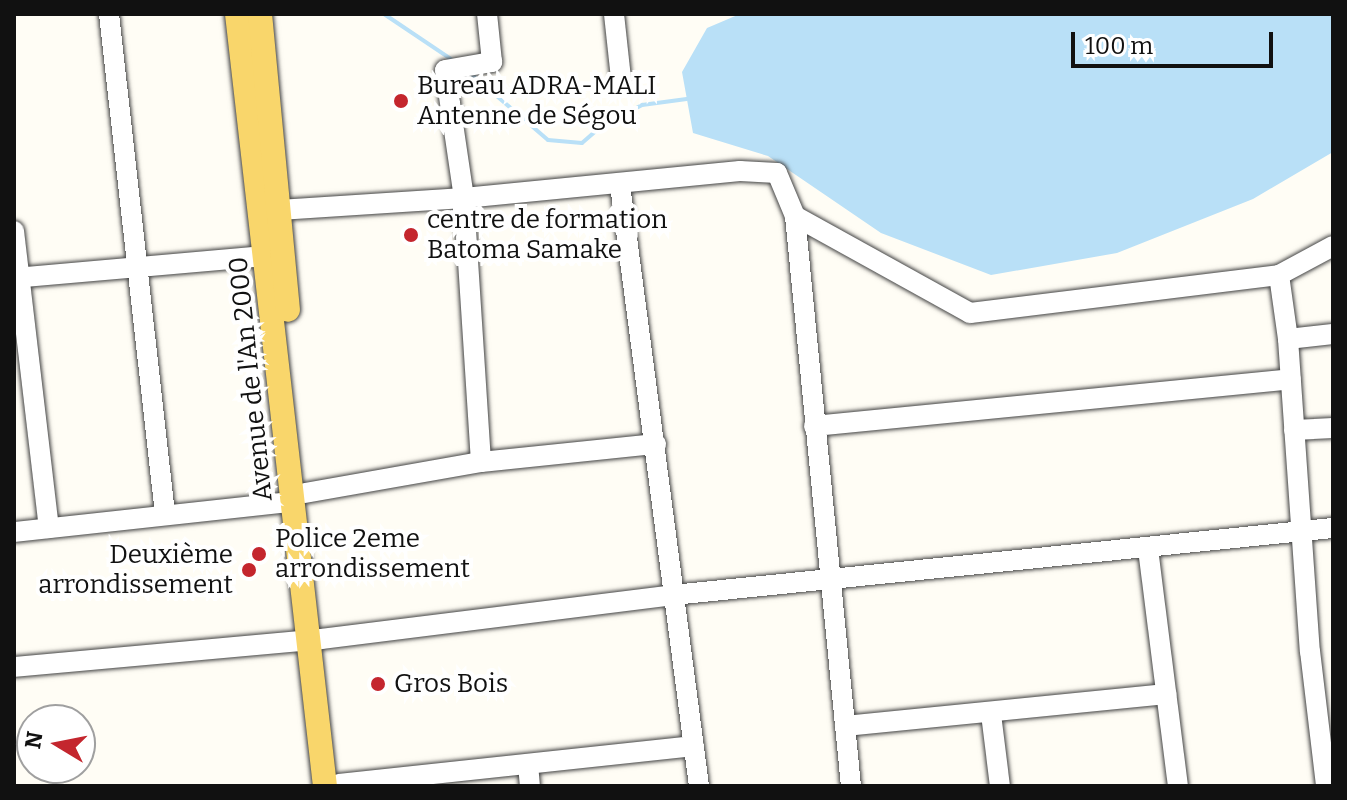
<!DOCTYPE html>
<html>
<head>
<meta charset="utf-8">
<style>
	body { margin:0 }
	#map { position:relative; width:1347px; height:800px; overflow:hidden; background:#fffdf5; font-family:Bitter,serif }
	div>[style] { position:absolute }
	.water>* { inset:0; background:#b9e0f7 }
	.stream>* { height:4px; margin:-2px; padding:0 2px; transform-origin:2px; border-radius:2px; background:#b9e0f7 }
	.roads { filter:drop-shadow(0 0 2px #444) drop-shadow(0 0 2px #444) }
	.minor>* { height:20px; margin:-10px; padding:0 10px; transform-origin:10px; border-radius:10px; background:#fff }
	.major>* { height:24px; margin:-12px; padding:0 12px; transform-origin:12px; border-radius:12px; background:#f9d66b }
	.dots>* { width:22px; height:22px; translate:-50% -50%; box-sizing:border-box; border:4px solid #fff; border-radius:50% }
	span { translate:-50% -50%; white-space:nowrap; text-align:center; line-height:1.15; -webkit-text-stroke:8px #fff; paint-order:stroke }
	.poi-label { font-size:26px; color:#111 }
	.left { translate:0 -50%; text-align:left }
	.right { translate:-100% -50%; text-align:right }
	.street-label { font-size:26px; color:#111 }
	.frame { position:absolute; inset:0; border:16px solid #111; pointer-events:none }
	.north { position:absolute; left:16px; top:704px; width:80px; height:80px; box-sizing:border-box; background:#fff; border:2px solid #a0a0a0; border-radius:50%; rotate:280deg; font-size:22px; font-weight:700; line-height:32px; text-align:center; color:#111 }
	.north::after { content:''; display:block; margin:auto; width:28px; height:36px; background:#c4262e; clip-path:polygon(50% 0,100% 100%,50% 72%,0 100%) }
	.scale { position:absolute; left:1071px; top:32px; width:202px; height:36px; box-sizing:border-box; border:4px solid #111; border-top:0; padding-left:10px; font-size:24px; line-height:28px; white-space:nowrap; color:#111; -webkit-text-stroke:6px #fff; paint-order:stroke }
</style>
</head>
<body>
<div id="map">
	<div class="water">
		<div style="clip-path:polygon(740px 14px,1333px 14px,1333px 152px,1253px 199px,1117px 253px,991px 275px,881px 233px,768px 156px,693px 133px,682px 72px,707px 28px)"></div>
	</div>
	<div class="stream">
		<div style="left:384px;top:14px;width:84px;rotate:33.9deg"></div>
		<div style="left:471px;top:74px;width:101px;rotate:40.6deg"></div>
		<div style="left:548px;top:140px;width:34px;rotate:5deg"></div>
		<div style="left:582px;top:143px;width:28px;rotate:-41deg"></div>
		<div style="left:603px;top:125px;width:44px;rotate:-27.1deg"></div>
		<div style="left:642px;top:105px;width:45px;rotate:-7.6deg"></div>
	</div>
	<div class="roads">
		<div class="minor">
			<div style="left:109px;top:14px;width:503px;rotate:83.61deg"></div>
			<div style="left:614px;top:14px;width:64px;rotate:83.8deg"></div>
			<div style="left:620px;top:185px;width:606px;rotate:82.51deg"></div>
			<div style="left:279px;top:210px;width:185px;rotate:-3.7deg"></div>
			<div style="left:464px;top:198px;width:277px;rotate:-5.6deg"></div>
			<div style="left:740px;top:171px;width:37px;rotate:3deg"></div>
			<div style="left:777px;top:173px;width:47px;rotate:67.3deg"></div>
			<div style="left:795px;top:216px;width:200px;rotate:29deg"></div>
			<div style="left:970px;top:313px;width:311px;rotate:-7deg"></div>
			<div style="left:1279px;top:275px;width:61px;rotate:-28.2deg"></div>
			<div style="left:795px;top:216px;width:573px;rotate:84.39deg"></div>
			<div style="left:14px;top:231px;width:299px;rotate:83.3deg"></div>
			<div style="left:1279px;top:275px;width:65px;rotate:82deg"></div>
			<div style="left:1288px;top:339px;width:313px;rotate:86deg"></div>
			<div style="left:1310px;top:651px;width:136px;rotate:83.2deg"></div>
			<div style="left:14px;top:278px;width:253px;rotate:-5deg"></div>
			<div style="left:1288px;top:339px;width:45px;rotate:-6.3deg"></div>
			<div style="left:814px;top:426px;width:479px;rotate:-5.6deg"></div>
			<div style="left:1294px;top:430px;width:39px;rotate:-3deg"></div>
			<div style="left:481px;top:462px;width:265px;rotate:-93.7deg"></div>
			<div style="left:464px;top:198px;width:129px;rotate:-98.4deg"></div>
			<div style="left:445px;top:70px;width:48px;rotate:-9.7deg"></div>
			<div style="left:492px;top:62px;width:48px;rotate:-95.9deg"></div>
			<div style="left:305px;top:493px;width:179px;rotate:-10deg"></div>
			<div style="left:481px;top:462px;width:176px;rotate:-5.9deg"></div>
			<div style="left:14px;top:532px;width:280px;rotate:-6.2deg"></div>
			<div style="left:1148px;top:549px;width:239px;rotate:82.8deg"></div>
			<div style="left:14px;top:667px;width:308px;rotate:-5.2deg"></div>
			<div style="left:321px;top:639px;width:355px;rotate:-7.1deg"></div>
			<div style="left:673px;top:595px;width:663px;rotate:-5.8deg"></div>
			<div style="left:991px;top:714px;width:73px;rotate:82.9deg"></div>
			<div style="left:845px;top:726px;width:323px;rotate:-5.7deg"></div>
			<div style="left:528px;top:764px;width:22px;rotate:85deg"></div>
			<div style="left:339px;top:784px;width:357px;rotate:-6.1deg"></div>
		</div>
		<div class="major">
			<div style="left:237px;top:14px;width:777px;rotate:83.5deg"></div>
			<div style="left:260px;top:14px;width:297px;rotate:84.6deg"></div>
		</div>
	</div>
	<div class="dots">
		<div style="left:401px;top:101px;background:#c4262e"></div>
		<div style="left:411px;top:235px;background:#c4262e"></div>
		<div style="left:259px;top:554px;background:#c4262e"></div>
		<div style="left:249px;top:570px;background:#c4262e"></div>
		<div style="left:378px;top:684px;background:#c4262e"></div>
	</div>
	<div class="poi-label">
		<span class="left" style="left:417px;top:101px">Bureau ADRA-MALI<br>Antenne de Ségou</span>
		<span class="left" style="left:427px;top:235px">centre de formation<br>Batoma Samake</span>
		<span class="left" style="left:275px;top:554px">Police 2eme<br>arrondissement</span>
		<span class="right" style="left:233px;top:570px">Deuxième<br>arrondissement</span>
		<span class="left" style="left:394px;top:684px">Gros Bois</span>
	</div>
	<div class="street-label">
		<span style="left:251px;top:379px;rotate:-96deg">Avenue de l'An 2000</span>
	</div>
	<div class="frame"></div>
	<div class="north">N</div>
	<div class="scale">100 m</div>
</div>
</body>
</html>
